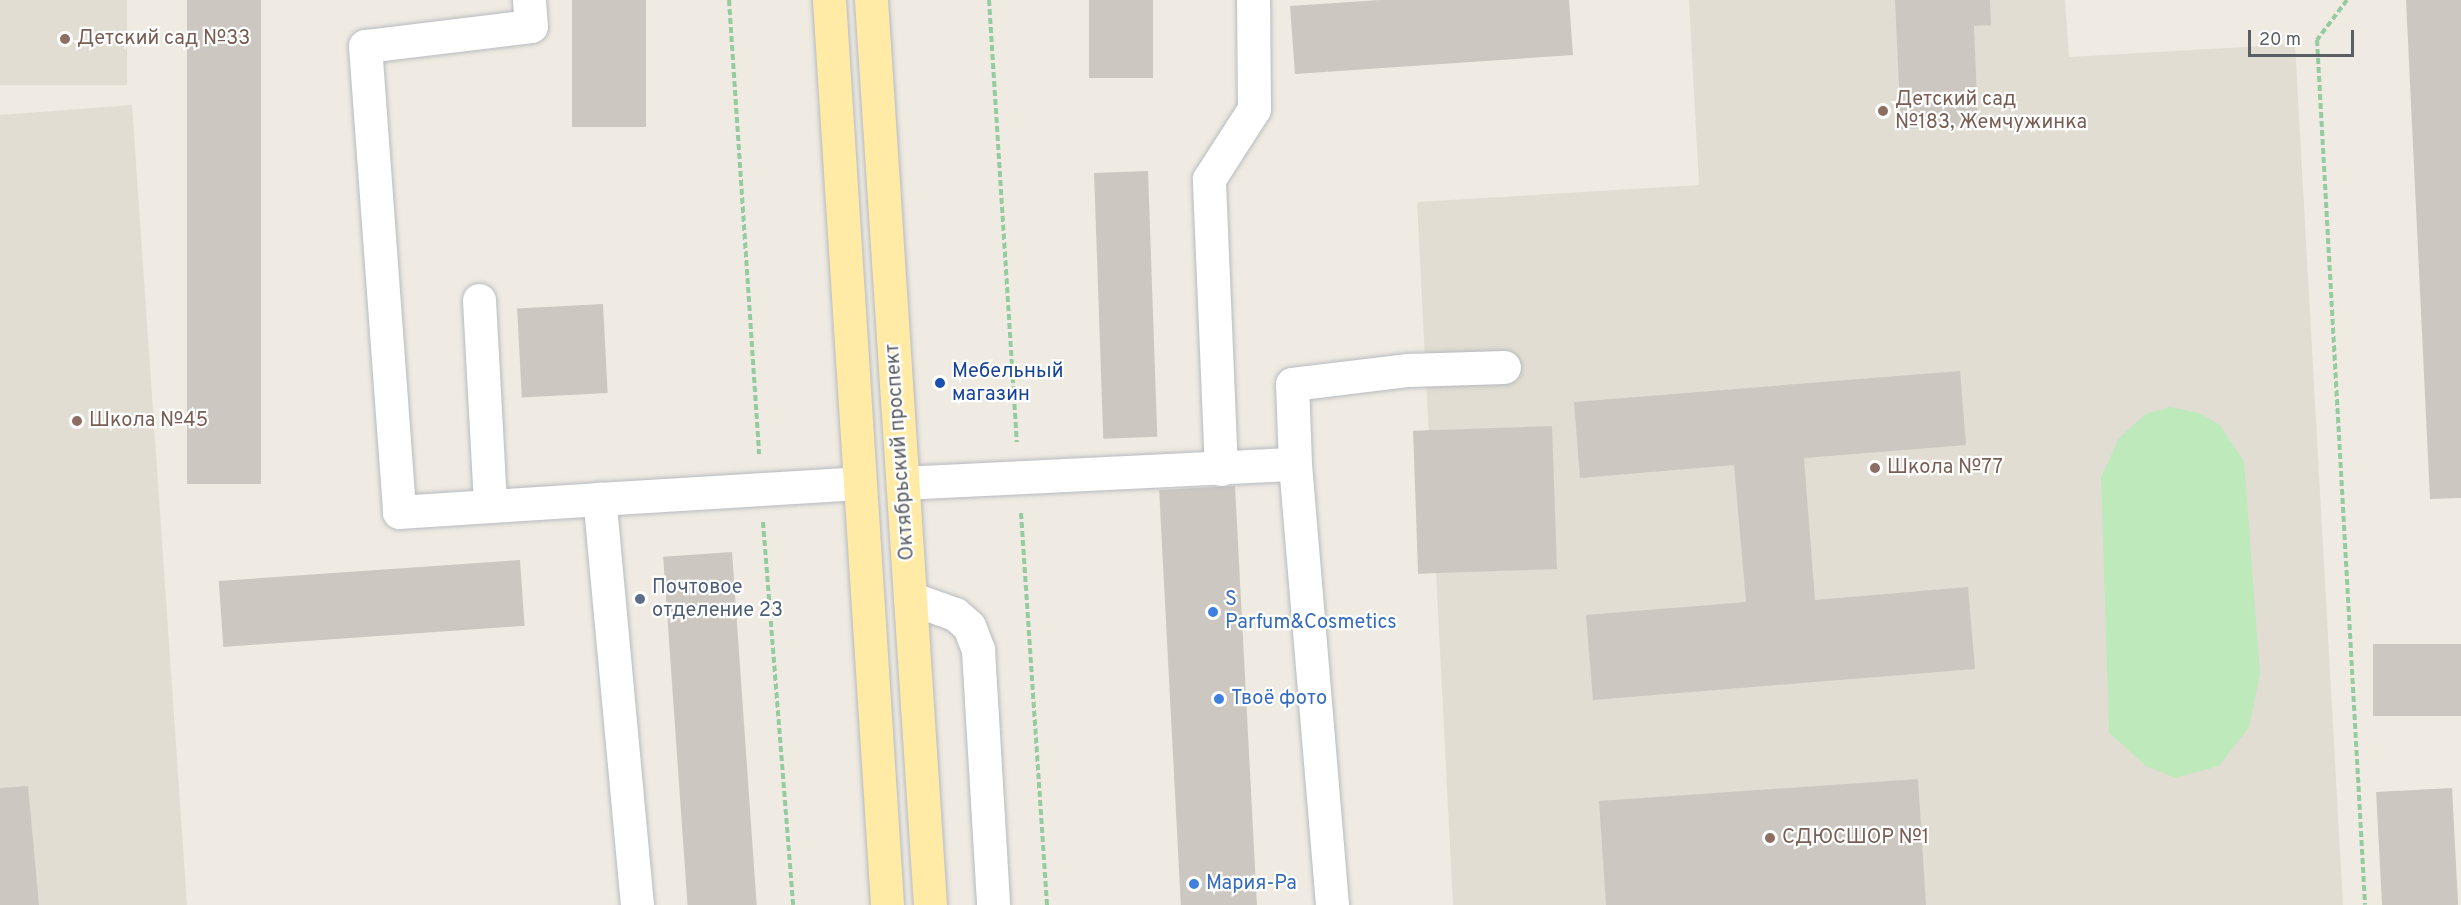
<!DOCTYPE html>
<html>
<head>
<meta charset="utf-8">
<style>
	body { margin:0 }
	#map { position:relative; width:2461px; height:905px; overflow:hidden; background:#efebe2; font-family:Overpass,sans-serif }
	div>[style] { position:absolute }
	.education>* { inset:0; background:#e1ddd2; transform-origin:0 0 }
	.green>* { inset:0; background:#bee9bb }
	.building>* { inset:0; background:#ccc7c1; transform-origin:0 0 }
	.path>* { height:4px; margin-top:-2px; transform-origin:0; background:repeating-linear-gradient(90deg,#94cb9f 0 6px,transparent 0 9px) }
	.roads { filter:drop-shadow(0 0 2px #b7bbc0) drop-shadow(0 0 2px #b7bbc0) }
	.minor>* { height:33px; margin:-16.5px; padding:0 16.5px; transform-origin:16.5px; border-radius:16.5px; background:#fff }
	.major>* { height:33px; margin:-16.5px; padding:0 16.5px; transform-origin:16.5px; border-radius:16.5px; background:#ffeba6 }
	.dots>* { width:16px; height:16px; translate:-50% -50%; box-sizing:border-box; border:3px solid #fff; border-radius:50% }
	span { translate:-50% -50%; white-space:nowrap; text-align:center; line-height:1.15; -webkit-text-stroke:4.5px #fff; paint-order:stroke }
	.education-label { font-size:20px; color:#785e54 }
	.left { translate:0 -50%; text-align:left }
	.transit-label { font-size:20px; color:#164399 }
	.street-label { font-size:20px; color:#5a5f64 }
	.service-label { font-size:20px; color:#4e5e75 }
	.shop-label { font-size:20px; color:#366cbe }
	.scale { position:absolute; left:2248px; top:30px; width:106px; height:27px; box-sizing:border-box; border:3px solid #5a5f64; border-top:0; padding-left:8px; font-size:18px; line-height:21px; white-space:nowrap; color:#5a5f64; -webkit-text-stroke:4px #fff; paint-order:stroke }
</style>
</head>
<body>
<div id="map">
	<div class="education">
		<div style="left:0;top:0;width:127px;height:85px"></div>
		<div style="clip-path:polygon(1689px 0,2065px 0,2069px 57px,2295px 44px,2343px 905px,1453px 905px,1417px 202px,1699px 185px)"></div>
		<div style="clip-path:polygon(132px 105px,187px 905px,0 905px,0 115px)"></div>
	</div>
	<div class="green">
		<div style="clip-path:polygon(2170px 407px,2199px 413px,2220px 425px,2244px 461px,2260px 674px,2249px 727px,2219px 766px,2175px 778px,2146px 766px,2109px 733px,2101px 477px,2119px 438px,2146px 414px)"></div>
	</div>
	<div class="building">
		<div style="left:187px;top:0;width:74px;height:484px"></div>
		<div style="left:572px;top:0;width:74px;height:127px"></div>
		<div style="left:1089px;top:0;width:64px;height:78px"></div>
		<div style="clip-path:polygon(1380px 0,1569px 0,1573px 55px,1295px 74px,1290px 6px)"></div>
		<div style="clip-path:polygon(1895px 0,1990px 0,1991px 25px,1974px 26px,1978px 125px,1901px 129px)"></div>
		<div style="clip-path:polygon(2406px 0,2461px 0,2461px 498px,2430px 499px)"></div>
		<div style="left:1148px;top:171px;width:266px;height:54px;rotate:88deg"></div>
		<div style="left:603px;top:304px;width:89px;height:86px;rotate:87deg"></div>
		<div style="clip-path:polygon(1960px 371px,1966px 445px,1804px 458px,1815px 600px,1968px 587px,1975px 669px,1593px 700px,1586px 615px,1746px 602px,1734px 465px,1580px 478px,1574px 402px)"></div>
		<div style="left:1552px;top:426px;width:143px;height:139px;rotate:88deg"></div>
		<div style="left:1235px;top:486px;width:420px;height:76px;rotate:87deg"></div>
		<div style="left:732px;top:552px;width:354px;height:69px;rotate:86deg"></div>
		<div style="left:520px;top:560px;width:66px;height:302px;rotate:86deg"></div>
		<div style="left:2461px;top:644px;width:72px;height:88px;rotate:90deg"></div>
		<div style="clip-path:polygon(1918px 779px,1926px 905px,1606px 905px,1599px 801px)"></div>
		<div style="clip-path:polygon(28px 786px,39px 905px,0 905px,0 788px)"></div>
		<div style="left:2452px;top:788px;width:117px;height:76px;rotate:87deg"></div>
	</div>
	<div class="path">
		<div style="left:729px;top:0;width:455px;rotate:86.2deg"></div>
		<div style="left:989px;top:0;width:443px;rotate:86.4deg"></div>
		<div style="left:2347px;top:0;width:50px;rotate:126.9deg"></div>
		<div style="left:2317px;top:40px;width:866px;rotate:86.82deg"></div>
		<div style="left:1021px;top:513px;width:393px;rotate:86.2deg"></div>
		<div style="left:763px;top:522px;width:384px;rotate:85.5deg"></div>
	</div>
	<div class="roads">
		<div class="minor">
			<div style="left:529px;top:0;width:26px;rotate:86deg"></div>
			<div style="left:531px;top:26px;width:167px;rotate:173.1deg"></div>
			<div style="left:365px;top:46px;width:467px;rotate:85.8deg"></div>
			<div style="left:399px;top:512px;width:200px;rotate:-3.7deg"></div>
			<div style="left:479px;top:300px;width:205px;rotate:86.9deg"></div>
			<div style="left:1295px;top:464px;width:80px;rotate:-92.1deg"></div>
			<div style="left:1292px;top:384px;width:117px;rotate:-6.9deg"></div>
			<div style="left:1408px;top:370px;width:96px;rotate:-1.8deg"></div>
			<div style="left:1221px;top:469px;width:290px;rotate:-92.4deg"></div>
			<div style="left:1209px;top:179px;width:83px;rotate:-57.3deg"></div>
			<div style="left:1254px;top:109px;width:109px;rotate:-90.5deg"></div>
			<div style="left:903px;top:483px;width:392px;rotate:-2.8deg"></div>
			<div style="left:1295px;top:464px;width:443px;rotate:85.2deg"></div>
			<div style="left:910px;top:598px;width:48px;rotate:19.6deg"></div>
			<div style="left:955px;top:614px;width:18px;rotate:41deg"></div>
			<div style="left:969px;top:626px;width:26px;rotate:69deg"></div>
			<div style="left:978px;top:650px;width:255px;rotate:86.6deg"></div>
			<div style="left:637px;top:905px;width:408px;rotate:-95.3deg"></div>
			<div style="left:599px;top:499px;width:260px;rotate:-3.5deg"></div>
		</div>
		<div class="major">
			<div style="left:829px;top:0;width:907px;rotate:86.33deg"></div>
			<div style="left:871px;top:0;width:907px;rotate:86.27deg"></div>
		</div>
	</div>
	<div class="dots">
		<div style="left:65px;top:39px;background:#8d6e63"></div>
		<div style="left:1883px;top:111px;background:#8d6e63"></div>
		<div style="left:940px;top:383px;background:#1a4fb4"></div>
		<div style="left:77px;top:421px;background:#8d6e63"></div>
		<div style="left:1875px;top:468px;background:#8d6e63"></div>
		<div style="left:640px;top:599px;background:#5c6f8a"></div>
		<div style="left:1213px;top:612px;background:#3f7fe0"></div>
		<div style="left:1219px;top:699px;background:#3f7fe0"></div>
		<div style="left:1770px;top:838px;background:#8d6e63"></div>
		<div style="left:1194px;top:884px;background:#3f7fe0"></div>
	</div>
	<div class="education-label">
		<span class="left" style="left:77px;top:39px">Детский сад №33</span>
		<span class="left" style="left:1895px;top:112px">Детский сад<br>№183, Жемчужинка</span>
		<span class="left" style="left:89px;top:421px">Школа №45</span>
		<span class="left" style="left:1887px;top:468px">Школа №77</span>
		<span class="left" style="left:1782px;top:838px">СДЮСШОР №1</span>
	</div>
	<div class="transit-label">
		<span class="left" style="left:952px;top:384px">Мебельный<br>магазин</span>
	</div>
	<div class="street-label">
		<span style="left:901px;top:452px;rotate:-94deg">Октябрьский проспект</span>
	</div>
	<div class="service-label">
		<span class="left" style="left:652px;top:600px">Почтовое<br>отделение 23</span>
	</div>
	<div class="shop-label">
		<span class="left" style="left:1225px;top:612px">S<br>Parfum&amp;Cosmetics</span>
		<span class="left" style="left:1231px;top:699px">Твоё фото</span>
		<span class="left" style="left:1206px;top:884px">Мария-Ра</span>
	</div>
	<div class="scale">20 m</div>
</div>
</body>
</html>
